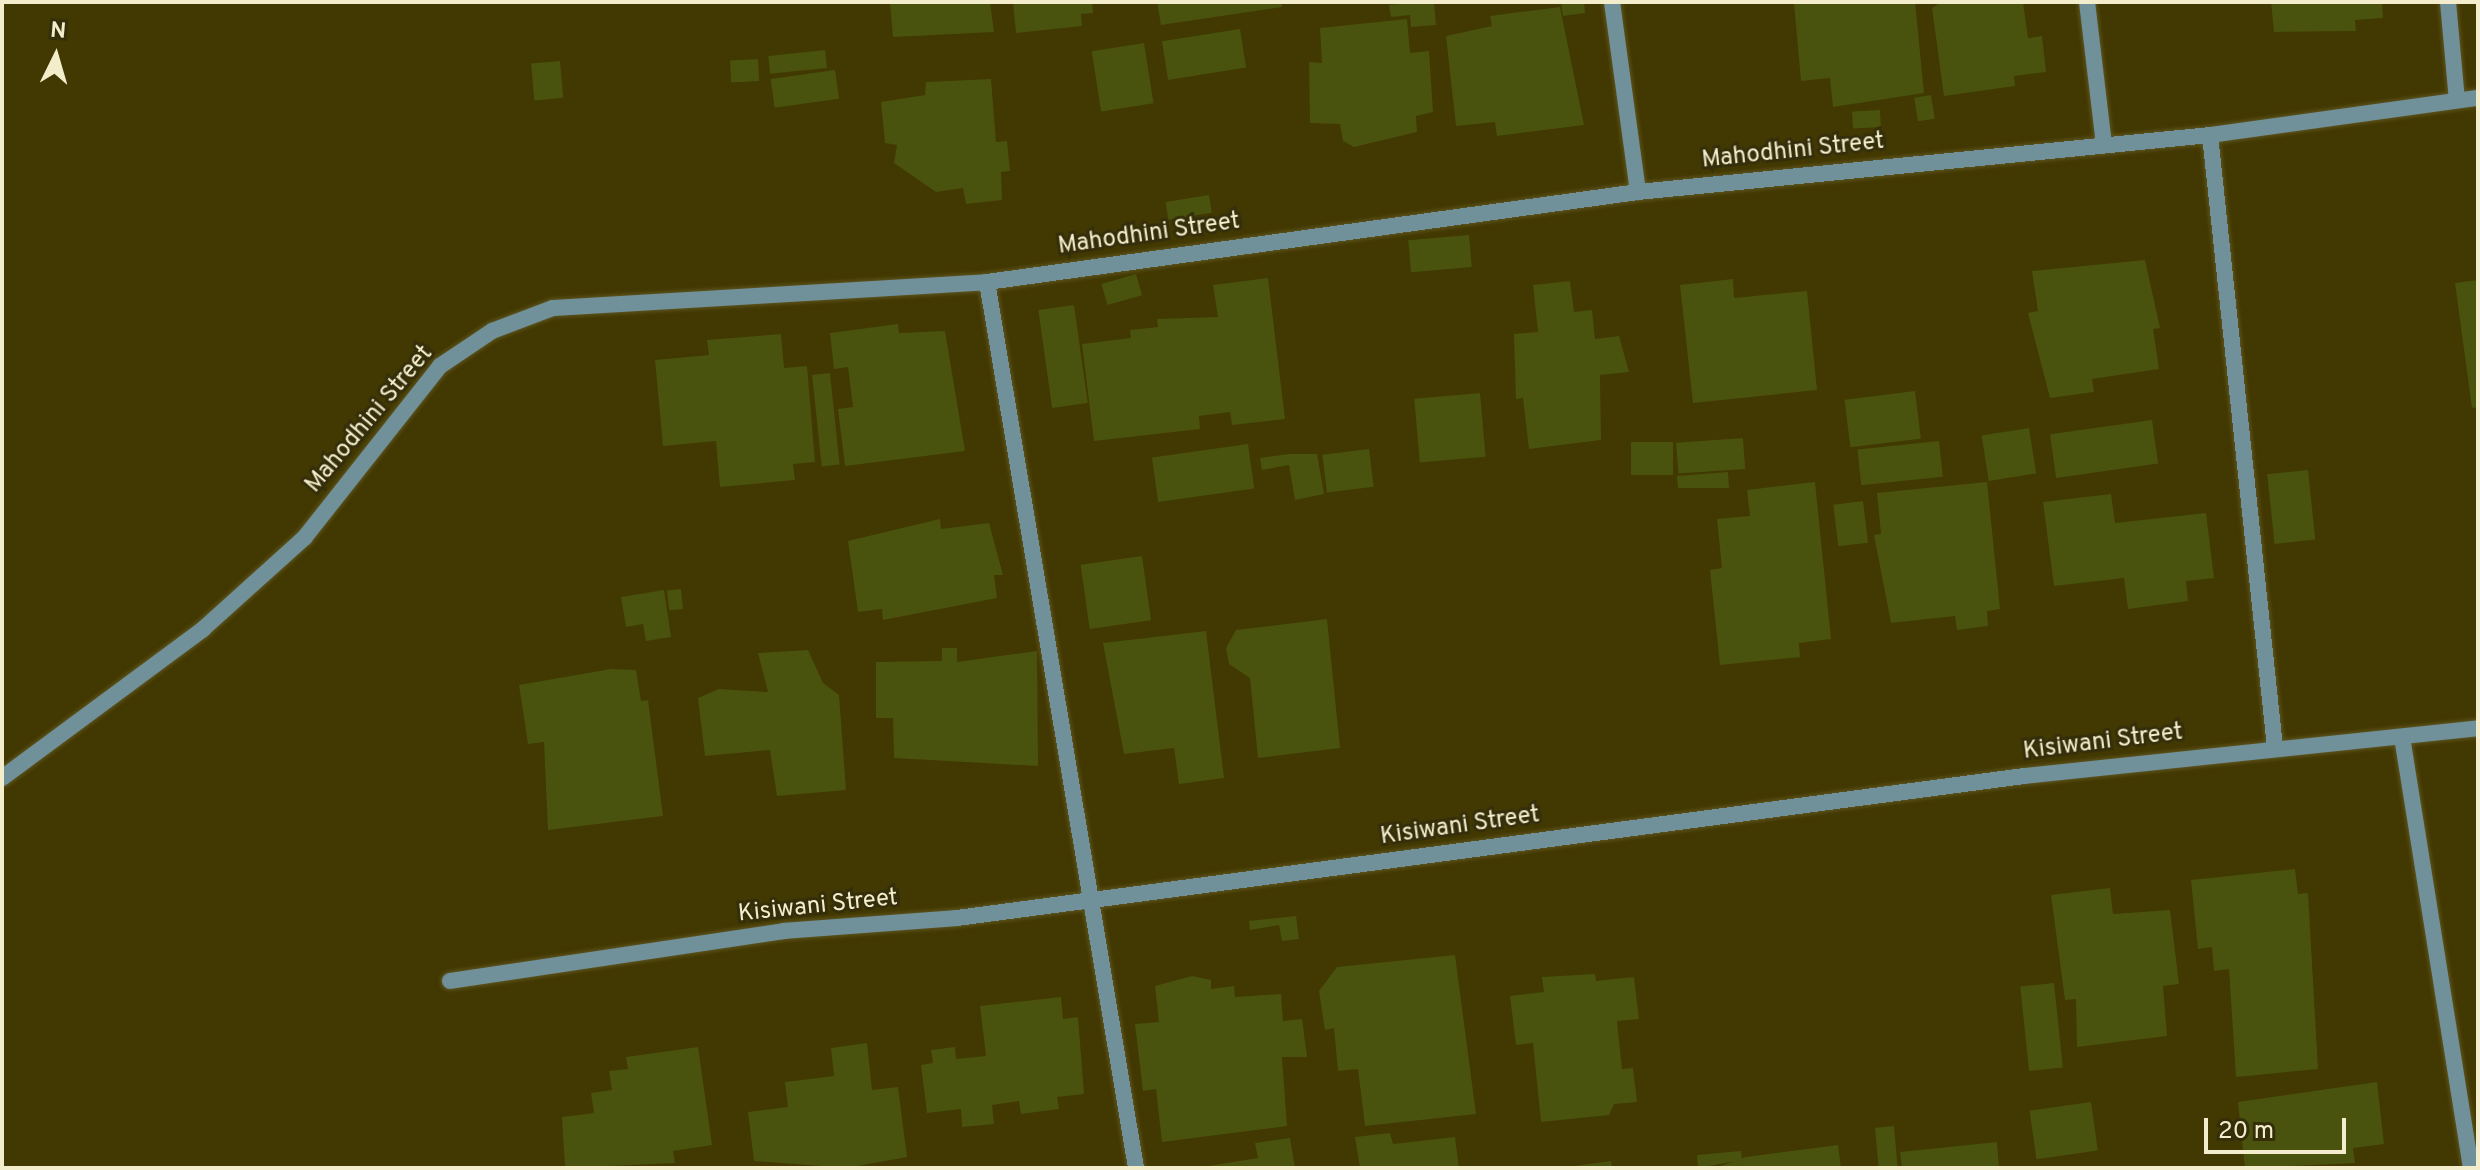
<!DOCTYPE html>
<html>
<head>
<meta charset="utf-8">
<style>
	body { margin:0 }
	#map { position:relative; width:2480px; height:1170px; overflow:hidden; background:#423801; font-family:Overpass,sans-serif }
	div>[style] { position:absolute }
	.building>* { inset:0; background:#49530d; transform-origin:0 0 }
	.roads { filter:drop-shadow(0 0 2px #5e5521) drop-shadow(0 0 2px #5e5521) }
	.street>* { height:16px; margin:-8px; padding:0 8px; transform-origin:8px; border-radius:8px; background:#70919a }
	span { translate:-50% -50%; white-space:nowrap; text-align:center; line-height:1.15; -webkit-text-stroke:6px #352e0b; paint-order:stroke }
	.street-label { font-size:24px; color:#f3edcc }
	.frame { position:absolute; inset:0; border:4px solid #f3edcc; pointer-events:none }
	.north { position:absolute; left:16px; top:16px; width:80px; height:80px; -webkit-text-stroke:6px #352e0b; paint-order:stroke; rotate:5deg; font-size:22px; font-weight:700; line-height:32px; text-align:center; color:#f3edcc }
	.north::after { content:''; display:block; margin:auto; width:28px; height:36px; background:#f3edcc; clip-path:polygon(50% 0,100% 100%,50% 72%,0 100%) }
	.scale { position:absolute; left:2204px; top:1118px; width:142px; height:36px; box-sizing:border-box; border:4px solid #f3edcc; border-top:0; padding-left:10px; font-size:24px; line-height:28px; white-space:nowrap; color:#f3edcc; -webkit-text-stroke:6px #352e0b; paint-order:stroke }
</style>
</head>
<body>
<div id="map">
	<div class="building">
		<div style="clip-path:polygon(890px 2px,990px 2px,994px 32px,893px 37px)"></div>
		<div style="clip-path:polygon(1013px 2px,1092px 2px,1093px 13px,1081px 14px,1082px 26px,1016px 33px)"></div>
		<div style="clip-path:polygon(1157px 2px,1281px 2px,1282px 7px,1161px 25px)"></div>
		<div style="clip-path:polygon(1421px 2px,1434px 2px,1436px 25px,1411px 27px,1410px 15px,1391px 17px,1389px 5px)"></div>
		<div style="clip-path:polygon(1561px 2px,1584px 2px,1585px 13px,1563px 16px)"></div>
		<div style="clip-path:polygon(1915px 2px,1924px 93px,1833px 107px,1830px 78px,1801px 81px,1794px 3px)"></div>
		<div style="clip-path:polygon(1942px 2px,2023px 2px,2028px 38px,2042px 36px,2046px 72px,2014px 76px,2015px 86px,1944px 96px,1932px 8px)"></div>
		<div style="clip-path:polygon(2271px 2px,2382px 2px,2383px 18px,2355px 20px,2356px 31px,2274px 32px)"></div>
		<div style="clip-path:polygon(1560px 7px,1584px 125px,1497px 136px,1495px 122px,1456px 126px,1446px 36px,1492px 26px,1490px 16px)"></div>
		<div style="clip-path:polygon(1407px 19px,1410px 53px,1429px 51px,1433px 112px,1416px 116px,1417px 132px,1354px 147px,1343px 141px,1340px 124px,1310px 123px,1309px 62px,1322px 63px,1320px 28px)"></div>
		<div style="left:1240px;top:29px;width:39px;height:79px;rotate:81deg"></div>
		<div style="left:1144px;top:43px;width:61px;height:53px;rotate:81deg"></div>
		<div style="left:825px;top:50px;width:18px;height:57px;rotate:84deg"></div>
		<div style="left:758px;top:59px;width:22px;height:28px;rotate:87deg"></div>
		<div style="left:560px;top:61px;width:37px;height:29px;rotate:85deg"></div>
		<div style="left:835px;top:70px;width:29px;height:65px;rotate:82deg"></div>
		<div style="clip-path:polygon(991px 79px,996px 142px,1007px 141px,1010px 171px,1001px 172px,1002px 200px,966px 204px,963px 188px,936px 192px,894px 163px,897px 145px,885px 143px,881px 102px,925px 95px,926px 82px)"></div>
		<div style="left:1931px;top:95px;width:24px;height:17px;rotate:81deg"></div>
		<div style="left:1880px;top:110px;width:17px;height:28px;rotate:87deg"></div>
		<div style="left:1209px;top:195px;width:18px;height:44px;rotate:81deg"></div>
		<div style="left:1469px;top:235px;width:32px;height:61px;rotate:85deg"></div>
		<div style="clip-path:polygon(2145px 260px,2160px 328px,2153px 329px,2159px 369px,2092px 379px,2094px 392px,2050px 398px,2028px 313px,2038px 311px,2032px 271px)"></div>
		<div style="left:1136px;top:274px;width:22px;height:36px;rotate:74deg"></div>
		<div style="clip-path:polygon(1268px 278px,1285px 419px,1232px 425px,1230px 412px,1199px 416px,1200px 429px,1094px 441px,1082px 344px,1131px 338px,1130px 330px,1158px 327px,1157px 319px,1218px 317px,1213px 285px)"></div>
		<div style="clip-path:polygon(1733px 279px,1734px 298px,1807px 291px,1817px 390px,1693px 403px,1680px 285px)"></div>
		<div style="clip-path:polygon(2478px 280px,2478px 407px,2472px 408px,2455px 283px)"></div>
		<div style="clip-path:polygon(1570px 281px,1574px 312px,1592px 310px,1595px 339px,1619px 336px,1629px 372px,1600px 375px,1601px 440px,1529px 449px,1523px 398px,1516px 399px,1514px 334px,1538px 332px,1533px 285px)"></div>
		<div style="left:1074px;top:305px;width:99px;height:36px;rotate:82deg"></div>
		<div style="clip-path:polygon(898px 324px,899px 333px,945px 331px,965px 451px,845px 466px,838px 409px,853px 407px,848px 367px,834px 369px,830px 333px)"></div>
		<div style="clip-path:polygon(781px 334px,784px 368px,807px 366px,815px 462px,793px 464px,795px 480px,720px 487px,716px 441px,663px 446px,655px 360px,709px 355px,707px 340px)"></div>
		<div style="left:830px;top:373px;width:92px;height:18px;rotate:84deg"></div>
		<div style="left:1915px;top:391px;width:48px;height:71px;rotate:83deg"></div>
		<div style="left:1480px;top:393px;width:64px;height:66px;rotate:85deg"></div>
		<div style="left:2152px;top:420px;width:44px;height:103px;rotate:82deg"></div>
		<div style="left:2029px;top:428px;width:46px;height:48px;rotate:81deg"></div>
		<div style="left:1743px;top:438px;width:31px;height:67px;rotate:86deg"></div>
		<div style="left:1939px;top:441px;width:36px;height:82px;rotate:84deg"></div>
		<div style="left:1673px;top:442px;width:33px;height:42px;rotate:90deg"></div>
		<div style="left:1248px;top:444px;width:45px;height:97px;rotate:82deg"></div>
		<div style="left:1369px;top:449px;width:38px;height:47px;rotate:83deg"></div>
		<div style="clip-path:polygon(1289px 454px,1317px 454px,1324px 494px,1295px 500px,1289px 465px,1262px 470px,1260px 458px)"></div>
		<div style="left:2308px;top:470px;width:70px;height:41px;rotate:84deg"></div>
		<div style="clip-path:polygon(1728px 472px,1729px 488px,1678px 488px,1677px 476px)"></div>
		<div style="clip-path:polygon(1815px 482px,1831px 639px,1799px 643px,1800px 657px,1720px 665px,1710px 570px,1722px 568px,1717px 519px,1750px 516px,1747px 490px)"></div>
		<div style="clip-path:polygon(1987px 482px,2000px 609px,1987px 611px,1988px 626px,1957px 630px,1955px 616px,1891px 623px,1874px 535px,1881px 534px,1877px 493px)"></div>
		<div style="clip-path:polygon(2111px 494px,2115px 523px,2206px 513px,2214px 578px,2186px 581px,2188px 601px,2128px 609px,2124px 578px,2054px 586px,2043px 502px)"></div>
		<div style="left:1863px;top:501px;width:42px;height:30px;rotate:83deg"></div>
		<div style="clip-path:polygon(940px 519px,941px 529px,989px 523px,1003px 575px,994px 575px,997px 598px,883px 620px,882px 609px,858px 612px,848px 541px)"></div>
		<div style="left:1142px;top:556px;width:65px;height:62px;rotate:82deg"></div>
		<div style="left:681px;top:589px;width:20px;height:14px;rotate:84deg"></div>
		<div style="clip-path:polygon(664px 590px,671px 637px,646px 641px,643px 624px,626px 627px,621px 597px)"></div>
		<div style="clip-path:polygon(1327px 619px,1340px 748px,1258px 758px,1250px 678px,1229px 664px,1226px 648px,1236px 630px)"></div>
		<div style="clip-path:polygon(1206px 631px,1224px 778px,1179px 784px,1174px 748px,1124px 754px,1103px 643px)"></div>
		<div style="clip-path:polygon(942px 648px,957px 648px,957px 662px,1037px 651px,1038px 766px,894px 758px,893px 718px,876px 718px,876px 662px,942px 661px)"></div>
		<div style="clip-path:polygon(808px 650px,823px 683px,839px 695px,846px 790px,777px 796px,770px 750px,705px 756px,698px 698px,719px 689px,768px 692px,758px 653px)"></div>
		<div style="clip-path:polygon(611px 669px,636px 670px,641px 701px,648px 700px,663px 816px,548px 830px,544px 742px,528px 744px,519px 685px)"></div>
		<div style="clip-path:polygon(2295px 869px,2298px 894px,2308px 893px,2318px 1069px,2236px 1077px,2229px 969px,2214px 971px,2212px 947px,2198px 949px,2191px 880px)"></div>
		<div style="clip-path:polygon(2110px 888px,2113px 914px,2170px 910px,2179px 984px,2163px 986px,2167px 1036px,2077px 1047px,2076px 999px,2065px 1000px,2051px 895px)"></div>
		<div style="clip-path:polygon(1296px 916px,1299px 939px,1282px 941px,1279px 925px,1250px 930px,1249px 921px)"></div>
		<div style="clip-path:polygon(1455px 955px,1476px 1114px,1365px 1126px,1358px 1069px,1338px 1071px,1334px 1028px,1325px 1030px,1319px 991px,1337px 967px)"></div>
		<div style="clip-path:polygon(1595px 974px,1596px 981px,1634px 977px,1639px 1019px,1617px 1021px,1622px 1069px,1633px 1068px,1637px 1102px,1614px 1104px,1609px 1115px,1541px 1122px,1533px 1043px,1516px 1045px,1510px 996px,1544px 992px,1542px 977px)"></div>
		<div style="clip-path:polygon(1192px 976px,1211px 980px,1211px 989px,1234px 986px,1235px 997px,1281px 994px,1283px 1021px,1302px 1019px,1307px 1057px,1282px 1057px,1287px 1126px,1162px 1142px,1156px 1089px,1143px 1091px,1135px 1024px,1159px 1022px,1155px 986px)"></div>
		<div style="left:2054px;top:983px;width:85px;height:34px;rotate:84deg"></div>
		<div style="clip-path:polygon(1061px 997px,1063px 1019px,1078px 1017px,1084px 1094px,1057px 1097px,1059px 1109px,1021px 1114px,1019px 1101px,992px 1105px,994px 1124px,962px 1127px,961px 1109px,927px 1113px,921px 1065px,933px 1063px,931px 1050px,955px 1047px,956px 1059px,986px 1056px,980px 1006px)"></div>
		<div style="clip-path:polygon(867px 1043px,872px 1090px,898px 1087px,907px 1157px,847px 1168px,754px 1161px,748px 1112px,788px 1107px,785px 1082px,834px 1076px,831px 1048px)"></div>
		<div style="clip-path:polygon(698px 1047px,712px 1145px,673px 1151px,675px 1163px,565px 1168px,562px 1117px,594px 1113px,591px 1093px,612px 1090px,609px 1071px,628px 1069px,626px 1057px)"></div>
		<div style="clip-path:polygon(2377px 1082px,2384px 1144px,2353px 1148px,2355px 1163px,2245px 1168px,2238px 1102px)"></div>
		<div style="left:2091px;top:1102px;width:49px;height:62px;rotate:82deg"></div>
		<div style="left:1894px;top:1126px;width:42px;height:19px;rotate:85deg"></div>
		<div style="clip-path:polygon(1390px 1133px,1393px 1144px,1455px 1137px,1459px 1168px,1360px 1168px,1355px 1137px)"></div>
		<div style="clip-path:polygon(1290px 1138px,1295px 1168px,1196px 1168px,1258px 1158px,1255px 1143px)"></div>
		<div style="clip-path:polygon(1997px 1142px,1999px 1168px,1902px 1168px,1900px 1152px)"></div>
		<div style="clip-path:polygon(1838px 1145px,1841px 1168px,1715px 1168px,1746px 1157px)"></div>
		<div style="clip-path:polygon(1741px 1151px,1742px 1160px,1698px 1168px,1697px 1155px)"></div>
		<div style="clip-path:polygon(1611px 1161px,1612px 1168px,1574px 1168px,1574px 1166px)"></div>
	</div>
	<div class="roads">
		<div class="street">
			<div style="left:1612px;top:2px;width:192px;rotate:82.2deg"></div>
			<div style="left:2087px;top:2px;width:144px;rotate:83.2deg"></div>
			<div style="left:2448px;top:2px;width:98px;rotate:84.8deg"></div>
			<div style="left:2210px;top:135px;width:615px;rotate:83.94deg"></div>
			<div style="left:987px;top:282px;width:898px;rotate:80.45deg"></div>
			<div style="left:2402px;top:737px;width:436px;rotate:80.9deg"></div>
			<div style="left:2px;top:778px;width:250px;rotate:-36.5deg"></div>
			<div style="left:203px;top:629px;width:137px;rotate:-42deg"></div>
			<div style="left:305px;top:537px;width:218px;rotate:-51.7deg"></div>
			<div style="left:440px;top:366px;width:63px;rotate:-33.9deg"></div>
			<div style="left:492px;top:331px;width:65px;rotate:-20.7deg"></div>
			<div style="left:553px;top:308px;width:435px;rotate:-3.4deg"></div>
			<div style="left:987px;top:282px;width:657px;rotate:-7.87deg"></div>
			<div style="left:1638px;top:192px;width:575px;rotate:-5.69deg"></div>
			<div style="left:2210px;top:135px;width:271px;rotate:-7.9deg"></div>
			<div style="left:450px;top:981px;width:338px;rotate:-8.5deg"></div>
			<div style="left:784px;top:931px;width:173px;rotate:-4.3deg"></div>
			<div style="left:957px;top:918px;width:1076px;rotate:-7.58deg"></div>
			<div style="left:2024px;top:776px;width:457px;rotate:-6deg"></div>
		</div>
	</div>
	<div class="street-label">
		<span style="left:1793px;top:152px;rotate:-6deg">Mahodhini Street</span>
		<span style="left:1149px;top:235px;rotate:-8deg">Mahodhini Street</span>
		<span style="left:370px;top:420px;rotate:-50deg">Mahodhini Street</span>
		<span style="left:2103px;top:743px;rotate:-7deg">Kisiwani Street</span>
		<span style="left:1460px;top:827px;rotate:-8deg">Kisiwani Street</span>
		<span style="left:818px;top:907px;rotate:-6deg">Kisiwani Street</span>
	</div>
	<div class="frame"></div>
	<div class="north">N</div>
	<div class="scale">20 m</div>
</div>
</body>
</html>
